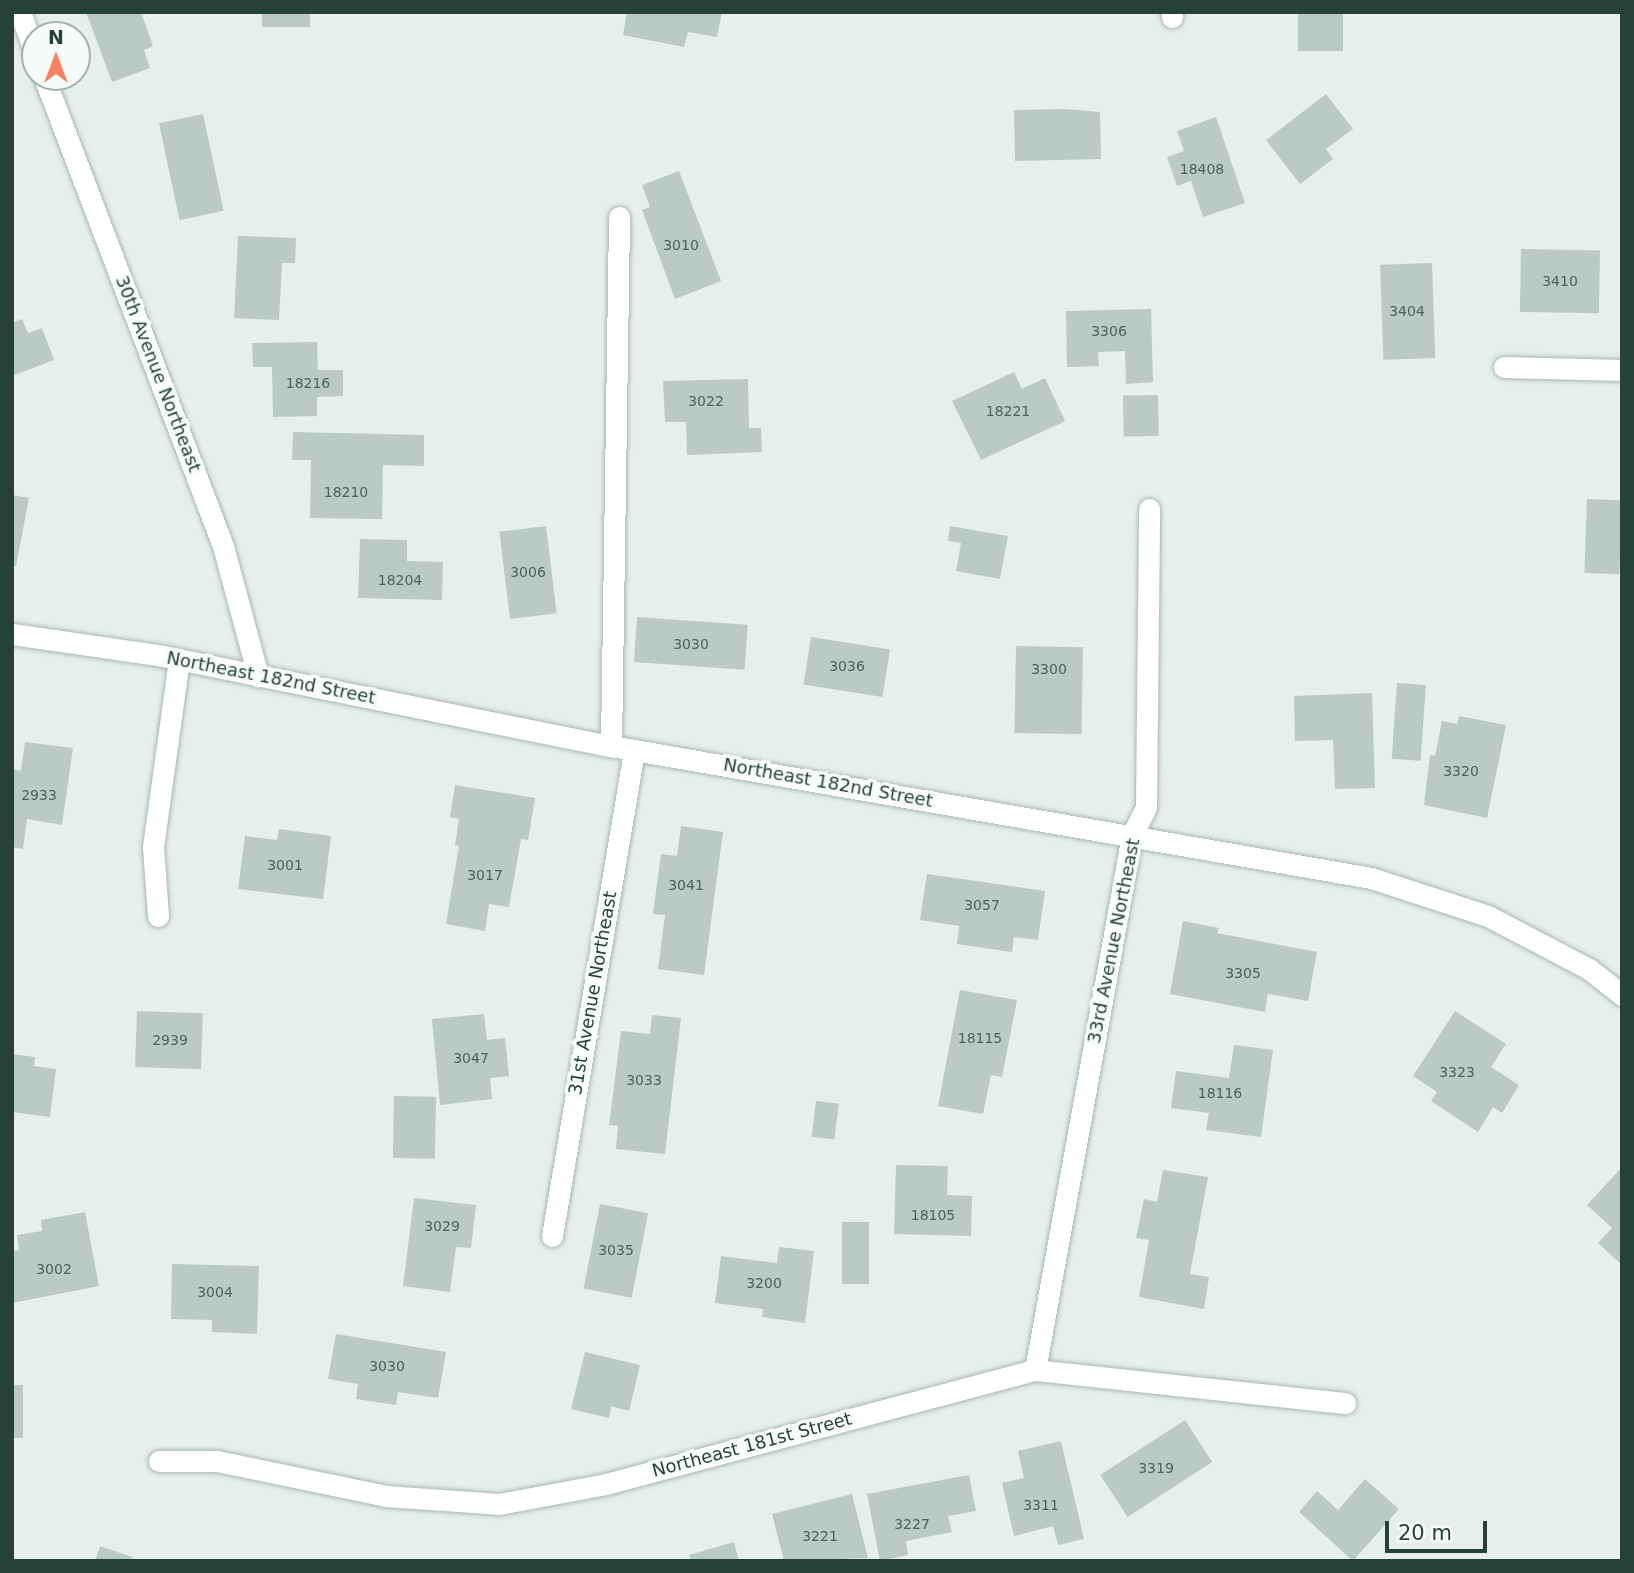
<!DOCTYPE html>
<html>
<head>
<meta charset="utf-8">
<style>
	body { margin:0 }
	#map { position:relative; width:1634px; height:1573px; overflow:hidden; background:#e6efeb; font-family:"DejaVu Sans",sans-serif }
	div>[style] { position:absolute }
	.building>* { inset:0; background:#bbcac4; transform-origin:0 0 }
	.roads { filter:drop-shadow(0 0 2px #a8b8b2) drop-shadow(0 0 2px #a8b8b2) }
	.service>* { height:21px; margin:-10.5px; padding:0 10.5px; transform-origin:10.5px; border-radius:10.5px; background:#fff }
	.minor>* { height:21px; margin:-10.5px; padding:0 10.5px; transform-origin:10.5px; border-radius:10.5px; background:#fff }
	span { translate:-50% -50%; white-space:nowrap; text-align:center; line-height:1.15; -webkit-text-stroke:7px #f7fbf9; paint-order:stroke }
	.number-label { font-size:14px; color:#4a645c }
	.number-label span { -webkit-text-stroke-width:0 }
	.street-label { font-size:18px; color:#24423a }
	.frame { position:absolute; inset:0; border:14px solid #24423a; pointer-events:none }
	.north { position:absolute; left:21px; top:21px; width:70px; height:70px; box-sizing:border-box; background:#f7fbf9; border:2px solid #a3b1ad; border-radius:50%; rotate:0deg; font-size:19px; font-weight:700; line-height:28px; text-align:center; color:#24423a }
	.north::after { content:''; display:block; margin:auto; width:24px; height:32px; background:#f4845f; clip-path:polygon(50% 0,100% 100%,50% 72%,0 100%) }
	.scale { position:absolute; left:1385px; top:1521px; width:102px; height:32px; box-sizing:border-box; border:4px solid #24423a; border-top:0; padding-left:9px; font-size:21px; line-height:24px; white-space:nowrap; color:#24423a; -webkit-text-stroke:5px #f7fbf9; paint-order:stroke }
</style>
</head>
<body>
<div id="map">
	<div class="building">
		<div style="clip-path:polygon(86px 12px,141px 12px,153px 46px,144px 50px,150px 68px,112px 82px)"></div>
		<div style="left:262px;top:12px;width:48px;height:15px"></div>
		<div style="clip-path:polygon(627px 12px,722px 12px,717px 37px,688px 32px,684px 47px,623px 35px)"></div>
		<div style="left:1298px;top:12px;width:45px;height:39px"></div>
		<div style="clip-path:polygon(1326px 94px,1353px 129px,1326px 149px,1333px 159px,1300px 184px,1266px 140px)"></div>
		<div style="clip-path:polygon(1064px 109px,1100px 112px,1101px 159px,1015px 161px,1014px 110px)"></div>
		<div style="left:203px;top:114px;width:99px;height:45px;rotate:78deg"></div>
		<div style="clip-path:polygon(1216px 117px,1245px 203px,1203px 217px,1191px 181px,1177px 186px,1167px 157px,1184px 151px,1177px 131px)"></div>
		<div style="clip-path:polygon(679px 171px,721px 281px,675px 299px,642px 210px,650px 207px,642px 185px)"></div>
		<div style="clip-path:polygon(238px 236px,296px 238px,295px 263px,282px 263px,279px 320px,234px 318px)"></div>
		<div style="left:1521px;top:249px;width:79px;height:63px;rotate:1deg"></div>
		<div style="left:1432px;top:263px;width:95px;height:52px;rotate:88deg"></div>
		<div style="clip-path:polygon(1151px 309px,1153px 382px,1126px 384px,1125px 351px,1098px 352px,1099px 366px,1067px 367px,1066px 311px)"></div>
		<div style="clip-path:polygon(22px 319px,28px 333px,42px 328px,54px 360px,12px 376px,12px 323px)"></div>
		<div style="clip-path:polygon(317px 342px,318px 370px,343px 370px,343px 396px,317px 397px,317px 416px,273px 417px,272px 367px,253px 367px,252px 343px)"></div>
		<div style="clip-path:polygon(1014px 372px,1022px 389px,1045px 378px,1065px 421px,981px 460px,952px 401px)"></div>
		<div style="clip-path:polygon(748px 379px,749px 428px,761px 428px,762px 452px,687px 455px,686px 422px,665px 422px,663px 381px)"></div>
		<div style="left:1158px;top:395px;width:41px;height:35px;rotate:89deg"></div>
		<div style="clip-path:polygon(293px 432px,424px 435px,424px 466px,383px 465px,382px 519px,310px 518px,311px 460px,292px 460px)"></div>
		<div style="clip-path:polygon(12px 495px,29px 498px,16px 566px,12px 566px)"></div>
		<div style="left:1587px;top:499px;width:35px;height:74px;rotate:2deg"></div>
		<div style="left:546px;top:526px;width:88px;height:47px;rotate:83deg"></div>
		<div style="clip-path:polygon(950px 526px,1008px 536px,1000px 579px,956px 571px,961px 543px,948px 541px)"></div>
		<div style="clip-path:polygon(360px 539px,407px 540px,407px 561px,443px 562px,442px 600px,358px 598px)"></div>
		<div style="left:637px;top:617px;width:111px;height:45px;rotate:4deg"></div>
		<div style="left:811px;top:637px;width:80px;height:48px;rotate:9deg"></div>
		<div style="left:1016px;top:646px;width:67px;height:87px;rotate:1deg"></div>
		<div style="left:1397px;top:683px;width:29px;height:76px;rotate:4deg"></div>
		<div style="clip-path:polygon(1372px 693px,1375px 788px,1335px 789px,1333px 740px,1295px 741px,1294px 696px)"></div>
		<div style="clip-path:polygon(1459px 716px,1506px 725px,1487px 818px,1424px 805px,1430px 755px,1435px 756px,1442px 721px,1457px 724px)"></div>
		<div style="clip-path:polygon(25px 742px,73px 748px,62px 825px,27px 819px,23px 849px,12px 847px,12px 769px,21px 771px)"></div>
		<div style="clip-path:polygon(455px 785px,535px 798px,528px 840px,521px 839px,509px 907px,489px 904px,485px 931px,446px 924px,459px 846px,455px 845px,459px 819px,450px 817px)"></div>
		<div style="clip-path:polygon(681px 826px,723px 832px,704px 975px,658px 969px,665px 915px,653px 914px,661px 854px,677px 856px)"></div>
		<div style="clip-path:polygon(279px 829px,331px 836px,323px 899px,238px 889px,245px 836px,277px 840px)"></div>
		<div style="clip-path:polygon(927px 874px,1045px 891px,1038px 940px,1014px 937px,1012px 952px,957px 944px,959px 926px,920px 920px)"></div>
		<div style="clip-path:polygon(1183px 921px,1219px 928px,1217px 933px,1317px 952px,1308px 1001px,1268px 994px,1265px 1012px,1170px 994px)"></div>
		<div style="clip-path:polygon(960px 990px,1017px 1000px,1002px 1077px,991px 1075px,983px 1114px,938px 1106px)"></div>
		<div style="left:137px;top:1011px;width:66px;height:56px;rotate:2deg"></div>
		<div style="clip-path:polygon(1455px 1011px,1506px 1044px,1491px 1067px,1519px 1085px,1502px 1113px,1493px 1107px,1478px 1132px,1431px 1101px,1437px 1092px,1413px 1076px)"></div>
		<div style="clip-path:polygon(484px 1014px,487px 1040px,505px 1038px,509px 1076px,490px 1078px,492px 1099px,440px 1105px,432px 1019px)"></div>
		<div style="clip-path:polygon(652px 1015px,681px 1018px,665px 1154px,616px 1149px,618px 1126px,609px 1125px,621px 1031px,650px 1034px)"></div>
		<div style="clip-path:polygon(1234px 1045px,1273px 1050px,1261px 1137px,1206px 1130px,1209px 1113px,1171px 1108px,1176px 1071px,1229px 1078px)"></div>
		<div style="clip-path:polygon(12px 1054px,35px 1057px,34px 1066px,56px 1069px,50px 1117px,12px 1112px)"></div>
		<div style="left:394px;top:1096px;width:42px;height:62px;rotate:1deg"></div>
		<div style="left:816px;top:1101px;width:23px;height:36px;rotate:7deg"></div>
		<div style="clip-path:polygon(896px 1165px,948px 1166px,947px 1195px,972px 1196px,971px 1236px,894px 1234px)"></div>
		<div style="clip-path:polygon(1622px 1167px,1622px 1265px,1598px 1243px,1612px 1228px,1587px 1205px)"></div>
		<div style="clip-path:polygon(1163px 1170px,1208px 1177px,1190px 1274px,1209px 1277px,1204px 1309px,1139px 1297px,1149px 1240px,1136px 1238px,1144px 1199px,1157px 1202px)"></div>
		<div style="clip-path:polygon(414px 1198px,476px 1205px,471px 1248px,456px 1247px,450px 1292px,403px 1286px)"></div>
		<div style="left:600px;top:1204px;width:49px;height:86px;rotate:11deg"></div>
		<div style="clip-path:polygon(85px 1212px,99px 1286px,12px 1303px,12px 1251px,19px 1250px,17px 1235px,42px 1231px,41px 1220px)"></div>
		<div style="left:842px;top:1222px;width:27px;height:62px"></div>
		<div style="clip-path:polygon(779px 1247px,814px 1251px,805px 1323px,762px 1317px,763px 1309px,715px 1303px,721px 1256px,777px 1263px)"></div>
		<div style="clip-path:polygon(172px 1264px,259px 1266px,257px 1334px,212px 1332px,212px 1320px,171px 1319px)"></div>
		<div style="clip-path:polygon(336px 1334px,446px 1352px,438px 1398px,398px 1392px,396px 1405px,356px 1399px,358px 1384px,328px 1379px)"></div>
		<div style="clip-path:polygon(585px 1352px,640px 1365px,629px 1411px,611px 1406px,609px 1418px,571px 1409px)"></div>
		<div style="left:12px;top:1385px;width:11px;height:53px"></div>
		<div style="left:1185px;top:1420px;width:50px;height:101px;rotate:57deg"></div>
		<div style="clip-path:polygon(1061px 1441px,1084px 1539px,1058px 1545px,1053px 1526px,1014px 1536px,1002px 1483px,1024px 1478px,1018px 1451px)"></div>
		<div style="clip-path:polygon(969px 1475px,976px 1511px,948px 1516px,952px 1532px,906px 1541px,908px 1555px,880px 1561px,867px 1494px)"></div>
		<div style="clip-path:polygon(1365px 1479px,1399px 1509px,1353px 1561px,1299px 1512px,1317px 1491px,1338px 1510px)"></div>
		<div style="clip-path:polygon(852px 1494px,868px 1558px,784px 1561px,772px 1514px)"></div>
		<div style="clip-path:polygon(734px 1542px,739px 1561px,691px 1561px,689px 1555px)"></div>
		<div style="clip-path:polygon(100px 1546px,132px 1557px,131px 1561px,95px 1561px)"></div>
	</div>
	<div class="roads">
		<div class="service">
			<div style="left:158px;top:916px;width:69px;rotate:-94.1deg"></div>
			<div style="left:153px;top:847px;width:190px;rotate:-82.1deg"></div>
		</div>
		<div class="minor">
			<div style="left:20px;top:12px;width:44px;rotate:69.9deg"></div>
			<div style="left:1172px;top:12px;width:5px;rotate:90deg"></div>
			<div style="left:44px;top:77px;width:502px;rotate:69.11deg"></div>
			<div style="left:223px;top:546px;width:135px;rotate:74.9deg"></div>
			<div style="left:1504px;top:367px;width:118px;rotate:1.5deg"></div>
			<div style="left:12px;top:634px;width:148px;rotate:8.2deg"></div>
			<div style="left:158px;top:655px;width:462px;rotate:11.4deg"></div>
			<div style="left:611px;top:746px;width:771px;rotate:9.85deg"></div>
			<div style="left:1371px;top:878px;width:123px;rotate:18deg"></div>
			<div style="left:1488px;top:916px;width:114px;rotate:27.7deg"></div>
			<div style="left:1589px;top:969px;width:42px;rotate:38.2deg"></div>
			<div style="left:611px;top:746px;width:529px;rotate:-89.13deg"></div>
			<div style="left:552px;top:1236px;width:493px;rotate:-80.4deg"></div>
			<div style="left:1035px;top:1370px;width:544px;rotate:-79.72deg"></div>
			<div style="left:1132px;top:835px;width:31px;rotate:-63deg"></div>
			<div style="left:1146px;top:807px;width:298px;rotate:-89.4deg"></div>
			<div style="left:159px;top:1461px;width:58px"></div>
			<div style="left:217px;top:1461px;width:173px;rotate:11.7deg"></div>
			<div style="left:386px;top:1496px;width:113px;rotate:4deg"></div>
			<div style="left:499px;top:1504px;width:109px;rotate:-10.6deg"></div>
			<div style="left:606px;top:1484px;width:444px;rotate:-14.9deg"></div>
			<div style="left:1035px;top:1370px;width:312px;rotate:6.1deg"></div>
		</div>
	</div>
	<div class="number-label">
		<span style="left:1202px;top:169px">18408</span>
		<span style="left:681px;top:245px">3010</span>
		<span style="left:1560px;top:281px">3410</span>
		<span style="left:1407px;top:311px">3404</span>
		<span style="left:1109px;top:331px">3306</span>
		<span style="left:308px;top:383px">18216</span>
		<span style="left:706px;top:401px">3022</span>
		<span style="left:1008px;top:411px">18221</span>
		<span style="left:346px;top:492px">18210</span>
		<span style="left:528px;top:572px">3006</span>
		<span style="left:400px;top:580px">18204</span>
		<span style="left:691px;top:644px">3030</span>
		<span style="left:847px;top:666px">3036</span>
		<span style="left:1049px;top:669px">3300</span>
		<span style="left:1461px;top:771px">3320</span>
		<span style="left:39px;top:795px">2933</span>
		<span style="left:285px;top:865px">3001</span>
		<span style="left:485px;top:875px">3017</span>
		<span style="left:686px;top:885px">3041</span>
		<span style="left:982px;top:905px">3057</span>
		<span style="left:1243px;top:973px">3305</span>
		<span style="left:980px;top:1038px">18115</span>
		<span style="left:170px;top:1040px">2939</span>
		<span style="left:471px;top:1058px">3047</span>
		<span style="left:1457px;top:1072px">3323</span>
		<span style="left:644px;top:1080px">3033</span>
		<span style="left:1220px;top:1093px">18116</span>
		<span style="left:933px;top:1215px">18105</span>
		<span style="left:442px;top:1226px">3029</span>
		<span style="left:616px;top:1250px">3035</span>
		<span style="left:54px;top:1269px">3002</span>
		<span style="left:764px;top:1283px">3200</span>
		<span style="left:215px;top:1292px">3004</span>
		<span style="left:387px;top:1366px">3030</span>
		<span style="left:1156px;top:1468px">3319</span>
		<span style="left:1041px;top:1505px">3311</span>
		<span style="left:912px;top:1524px">3227</span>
		<span style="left:820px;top:1536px">3221</span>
	</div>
	<div class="street-label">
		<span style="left:158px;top:374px;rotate:69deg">30th Avenue Northeast</span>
		<span style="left:271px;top:678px;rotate:11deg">Northeast 182nd Street</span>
		<span style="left:828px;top:783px;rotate:10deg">Northeast 182nd Street</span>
		<span style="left:1114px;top:941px;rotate:-79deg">33rd Avenue Northeast</span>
		<span style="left:593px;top:993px;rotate:-80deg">31st Avenue Northeast</span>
		<span style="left:752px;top:1445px;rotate:-15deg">Northeast 181st Street</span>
	</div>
	<div class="frame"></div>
	<div class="north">N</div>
	<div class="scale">20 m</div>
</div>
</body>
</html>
